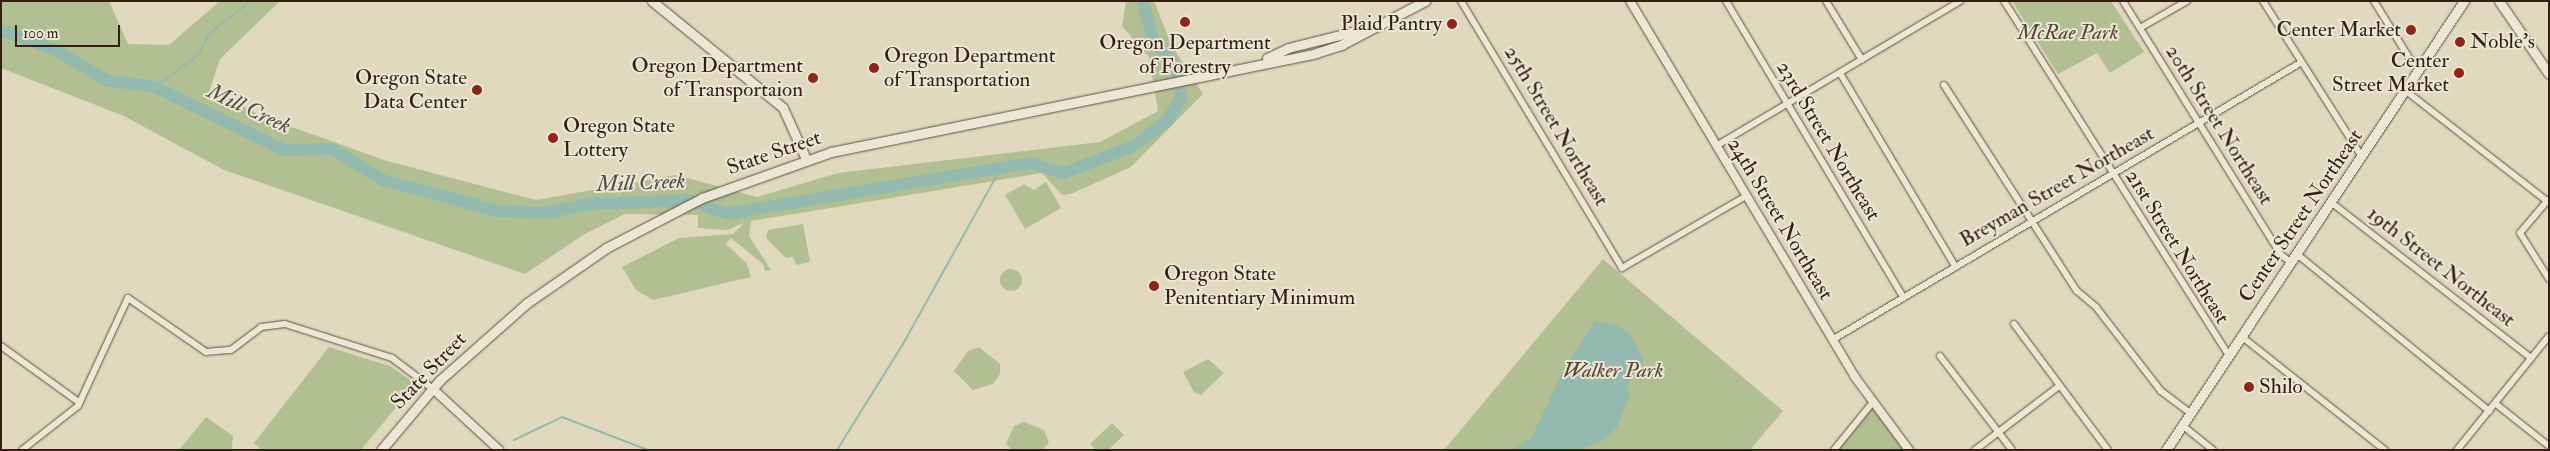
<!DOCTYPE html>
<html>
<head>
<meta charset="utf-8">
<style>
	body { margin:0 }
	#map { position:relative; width:2550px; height:451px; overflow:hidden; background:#e1d9be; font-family:"IM FELL Double Pica",serif }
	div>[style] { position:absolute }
	.green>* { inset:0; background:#b2bf92 }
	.round { border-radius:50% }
	.water>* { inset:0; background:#94bab0 }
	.stream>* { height:2px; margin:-1px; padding:0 1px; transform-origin:1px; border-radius:1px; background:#94bab0 }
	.river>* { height:12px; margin:-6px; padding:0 6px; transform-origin:6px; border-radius:6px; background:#94bab0 }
	.roads { filter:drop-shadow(0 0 1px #614c3e) drop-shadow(0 0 1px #614c3e) }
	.minor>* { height:6px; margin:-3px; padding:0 3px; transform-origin:3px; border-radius:3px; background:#ece6d5 }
	.tertiary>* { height:8px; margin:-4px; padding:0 4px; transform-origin:4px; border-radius:4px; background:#ece6d5 }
	.secondary>* { height:9px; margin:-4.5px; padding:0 4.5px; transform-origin:4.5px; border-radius:4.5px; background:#ece6d5 }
	.dots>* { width:14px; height:14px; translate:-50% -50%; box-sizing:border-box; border:2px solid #ece6d5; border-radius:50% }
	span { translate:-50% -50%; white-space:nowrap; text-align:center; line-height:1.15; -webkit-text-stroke:4px #ece6d5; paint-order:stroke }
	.poi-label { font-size:21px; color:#361d14 }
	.right { translate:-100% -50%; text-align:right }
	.left { translate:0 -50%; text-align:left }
	.park-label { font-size:21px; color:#554634; font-style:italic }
	.street-label { font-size:21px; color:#361d14 }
	.water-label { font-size:22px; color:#524c43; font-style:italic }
	.frame { position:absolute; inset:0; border:2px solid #361d14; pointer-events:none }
	.scale { position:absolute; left:15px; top:25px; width:105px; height:22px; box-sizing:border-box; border:2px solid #361d14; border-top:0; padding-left:6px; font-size:15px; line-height:18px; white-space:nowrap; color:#361d14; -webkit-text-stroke:4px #ece6d5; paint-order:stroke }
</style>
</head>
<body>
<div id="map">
	<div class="green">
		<div style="clip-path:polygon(1px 1px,109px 1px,128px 44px,169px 45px,220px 1px,280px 1px,220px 59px,210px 89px,261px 116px,387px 161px,536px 200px,676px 175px,757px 197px,838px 173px,1100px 142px,1158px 111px,1149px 57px,1122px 26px,1126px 1px,1154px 1px,1171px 44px,1203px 94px,1131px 167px,1071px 194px,1062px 195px,1042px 173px,751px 221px,749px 236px,771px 270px,765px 271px,763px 264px,731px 238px,726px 244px,747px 264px,751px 277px,653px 300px,636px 290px,622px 267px,679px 238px,733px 234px,744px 223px,727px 230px,698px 228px,698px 215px,625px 214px,583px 235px,525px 274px,224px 170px,124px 116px,1px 68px)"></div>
		<div style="clip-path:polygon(2012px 1px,2111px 1px,2144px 52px,2110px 73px,2097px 53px,2058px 74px)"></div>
		<div style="clip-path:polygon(1046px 182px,1061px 208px,1025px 229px,1005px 195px,1024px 184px,1034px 190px)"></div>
		<div style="clip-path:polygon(803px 224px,810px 262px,796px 265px,793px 257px,786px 258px,766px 238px,768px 230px)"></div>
		<div style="clip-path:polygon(1603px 259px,1783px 411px,1750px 450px,1444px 450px)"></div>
		<div class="round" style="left:1000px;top:269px;width:22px;height:22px"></div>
		<div style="clip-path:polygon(329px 347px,390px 366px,413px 382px,412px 388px,361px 450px,261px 450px,254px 443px)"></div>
		<div style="clip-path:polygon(979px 347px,1000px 364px,1000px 374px,993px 384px,973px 390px,954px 371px,968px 351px)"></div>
		<div style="clip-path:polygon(1208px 359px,1224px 373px,1201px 395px,1194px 392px,1183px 372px)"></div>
		<div style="clip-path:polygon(1873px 402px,1909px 450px,1834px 450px)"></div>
		<div style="clip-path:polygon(206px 417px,233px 436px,232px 450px,179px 450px)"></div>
		<div style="clip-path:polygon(1024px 422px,1044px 430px,1049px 443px,1042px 450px,1012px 450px,1006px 444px,1014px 426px)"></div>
		<div style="clip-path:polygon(1112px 423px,1124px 435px,1108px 450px,1096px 450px,1090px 444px)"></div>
	</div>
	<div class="water">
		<div style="clip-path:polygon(1595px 321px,1616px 325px,1631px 335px,1644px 361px,1627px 386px,1630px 395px,1616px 429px,1602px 441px,1577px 450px,1512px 450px,1532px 437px,1566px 364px)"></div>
	</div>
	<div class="stream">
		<div style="left:155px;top:87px;width:52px;rotate:-36.4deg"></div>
		<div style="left:197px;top:56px;width:28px;rotate:-60deg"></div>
		<div style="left:211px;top:32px;width:51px;rotate:-37.8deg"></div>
		<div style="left:514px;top:440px;width:53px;rotate:-25.6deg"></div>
		<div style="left:562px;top:417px;width:92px;rotate:21deg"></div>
		<div style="left:837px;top:450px;width:125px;rotate:-58.1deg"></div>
		<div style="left:903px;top:344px;width:201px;rotate:-60.9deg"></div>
	</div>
	<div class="river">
		<div style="left:1px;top:30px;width:58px;rotate:20.3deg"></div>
		<div style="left:55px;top:50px;width:59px;rotate:30.5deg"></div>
		<div style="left:106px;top:80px;width:49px;rotate:8.1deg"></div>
		<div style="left:155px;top:87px;width:144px;rotate:26deg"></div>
		<div style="left:284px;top:150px;width:48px;rotate:-1.2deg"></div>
		<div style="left:332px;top:149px;width:60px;rotate:31.3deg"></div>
		<div style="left:383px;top:180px;width:119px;rotate:15.1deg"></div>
		<div style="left:498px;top:211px;width:47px;rotate:2.4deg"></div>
		<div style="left:545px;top:213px;width:46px;rotate:-11.3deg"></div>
		<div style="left:590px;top:204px;width:98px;rotate:-2.3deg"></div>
		<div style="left:688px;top:200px;width:42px;rotate:19.3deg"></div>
		<div style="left:728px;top:214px;width:305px;rotate:-9.6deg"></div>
		<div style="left:1029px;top:163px;width:36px;rotate:16deg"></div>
		<div style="left:1064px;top:173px;width:73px;rotate:-20.9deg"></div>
		<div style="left:1132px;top:147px;width:44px;rotate:-36.6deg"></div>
		<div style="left:1167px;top:121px;width:26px;rotate:-58deg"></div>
		<div style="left:1181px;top:99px;width:31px;rotate:-97deg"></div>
		<div style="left:1177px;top:68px;width:35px;rotate:-130deg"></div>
		<div style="left:1154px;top:41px;width:42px;rotate:-106.7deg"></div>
	</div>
	<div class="roads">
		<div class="minor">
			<div style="left:1461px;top:1px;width:312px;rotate:58.9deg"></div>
			<div style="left:1622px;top:268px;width:143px;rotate:-30.1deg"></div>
			<div style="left:1726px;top:1px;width:345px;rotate:59.1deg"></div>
			<div style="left:1826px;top:1px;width:69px;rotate:58.6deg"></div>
			<div style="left:2004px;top:1px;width:419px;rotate:57.6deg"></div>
			<div style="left:2123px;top:1px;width:299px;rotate:58.1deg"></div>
			<div style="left:2281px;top:255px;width:14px;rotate:36deg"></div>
			<div style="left:2263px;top:1px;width:185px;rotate:57.6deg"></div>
			<div style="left:2374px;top:1px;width:70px;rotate:58.3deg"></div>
			<div style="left:2411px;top:61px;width:12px;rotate:35deg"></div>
			<div style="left:2140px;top:28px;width:54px;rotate:-29.9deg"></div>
			<div style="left:1840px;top:73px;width:225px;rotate:59.2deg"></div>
			<div style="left:1944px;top:85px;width:245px;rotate:57.2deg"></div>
			<div style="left:2077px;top:291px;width:25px;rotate:40deg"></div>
			<div style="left:2096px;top:307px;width:106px;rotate:52.3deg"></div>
			<div style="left:2161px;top:391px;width:36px;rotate:37deg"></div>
			<div style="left:2406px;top:91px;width:179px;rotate:38deg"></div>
			<div style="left:1716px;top:146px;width:284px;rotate:-30.7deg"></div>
			<div style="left:2548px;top:200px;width:43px;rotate:130.3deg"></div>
			<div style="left:2520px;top:233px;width:54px;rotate:57.8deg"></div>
			<div style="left:2332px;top:203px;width:252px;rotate:37.9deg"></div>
			<div style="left:2298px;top:255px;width:247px;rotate:39.2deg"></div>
			<div style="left:2014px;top:324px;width:157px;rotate:53.3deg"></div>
			<div style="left:2241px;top:336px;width:184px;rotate:38.4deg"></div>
			<div style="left:1832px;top:340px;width:544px;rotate:-30.62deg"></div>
			<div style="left:1px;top:346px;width:97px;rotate:35.8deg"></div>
			<div style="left:1940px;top:356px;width:118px;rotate:52.5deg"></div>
			<div style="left:2496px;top:404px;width:68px;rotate:38.4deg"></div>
			<div style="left:2182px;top:425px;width:40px;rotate:39deg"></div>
			<div style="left:22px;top:450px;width:71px;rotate:-38.2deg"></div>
			<div style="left:78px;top:406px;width:119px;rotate:-65.2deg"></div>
			<div style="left:128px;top:298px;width:95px;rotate:34.7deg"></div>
			<div style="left:206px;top:352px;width:25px;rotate:-5deg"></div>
			<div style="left:231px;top:350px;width:38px;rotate:-37deg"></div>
			<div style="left:261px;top:327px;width:24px;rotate:-7deg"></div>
			<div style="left:285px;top:324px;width:112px;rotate:17.6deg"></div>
			<div style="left:392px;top:358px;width:51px;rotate:37.1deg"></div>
			<div style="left:1834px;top:450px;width:62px;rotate:-50.9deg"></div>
			<div style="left:1975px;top:450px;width:106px;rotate:-37.3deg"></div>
			<div style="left:2457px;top:450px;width:146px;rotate:-51.1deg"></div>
		</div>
		<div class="tertiary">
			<div style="left:1630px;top:1px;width:438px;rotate:59.1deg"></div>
			<div style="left:1855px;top:377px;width:91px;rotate:53.5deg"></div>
			<div style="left:433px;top:389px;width:90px;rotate:42.7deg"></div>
		</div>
		<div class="secondary">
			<div style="left:652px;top:1px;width:169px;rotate:39.2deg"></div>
			<div style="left:783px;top:108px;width:56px;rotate:65.7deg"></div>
			<div style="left:2499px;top:1px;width:88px;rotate:55.6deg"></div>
			<div style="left:1267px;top:58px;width:23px;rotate:-25deg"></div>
			<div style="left:1288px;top:48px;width:78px;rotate:-14deg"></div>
			<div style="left:381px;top:450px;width:92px;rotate:-49.9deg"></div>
			<div style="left:440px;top:380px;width:116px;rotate:-41.5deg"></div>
			<div style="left:527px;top:303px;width:96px;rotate:-34.8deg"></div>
			<div style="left:606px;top:248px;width:108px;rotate:-27.5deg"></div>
			<div style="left:702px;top:198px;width:137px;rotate:-19.6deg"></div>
			<div style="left:831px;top:152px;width:495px;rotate:-11.5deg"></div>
			<div style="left:1316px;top:53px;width:28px;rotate:-18deg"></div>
			<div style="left:1343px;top:44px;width:93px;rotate:-27.7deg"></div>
			<div style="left:2166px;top:450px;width:539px;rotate:-56.43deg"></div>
		</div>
	</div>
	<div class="dots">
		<div style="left:1185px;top:22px;background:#8f2418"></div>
		<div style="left:1452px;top:24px;background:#8f2418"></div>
		<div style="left:2411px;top:30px;background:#8f2418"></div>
		<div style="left:2460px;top:42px;background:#8f2418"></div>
		<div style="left:874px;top:68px;background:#8f2418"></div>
		<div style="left:2459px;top:73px;background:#8f2418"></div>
		<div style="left:813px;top:78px;background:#8f2418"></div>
		<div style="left:477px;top:90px;background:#8f2418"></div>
		<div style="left:553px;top:138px;background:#8f2418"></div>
		<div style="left:1154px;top:286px;background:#8f2418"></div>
		<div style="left:2249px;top:387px;background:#8f2418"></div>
	</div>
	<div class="poi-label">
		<span class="right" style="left:1442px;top:24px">Plaid Pantry</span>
		<span class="right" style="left:2401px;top:30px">Center Market</span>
		<span class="left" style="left:2470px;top:42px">Noble's</span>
		<span style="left:1185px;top:55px">Oregon Department<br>of Forestry</span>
		<span class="left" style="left:884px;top:68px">Oregon Department<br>of Transportation</span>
		<span class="right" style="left:2449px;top:73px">Center<br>Street Market</span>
		<span class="right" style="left:803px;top:78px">Oregon Department<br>of Transportaion</span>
		<span class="right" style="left:467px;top:90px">Oregon State<br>Data Center</span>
		<span class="left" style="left:563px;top:138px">Oregon State<br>Lottery</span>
		<span class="left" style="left:1164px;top:286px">Oregon State<br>Penitentiary Minimum</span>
		<span class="left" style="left:2259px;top:387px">Shilo</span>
	</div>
	<div class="park-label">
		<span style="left:2068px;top:33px">McRae Park</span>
		<span style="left:1613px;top:371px">Walker Park</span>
	</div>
	<div class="street-label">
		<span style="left:2219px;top:125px;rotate:58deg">20th Street Northeast</span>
		<span style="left:1556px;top:126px;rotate:59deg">25th Street Northeast</span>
		<span style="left:1828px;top:141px;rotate:59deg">23rd Street Northeast</span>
		<span style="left:774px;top:153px;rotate:-19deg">State Street</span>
		<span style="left:2057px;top:187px;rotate:-30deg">Breyman Street Northeast</span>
		<span style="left:2301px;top:216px;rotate:-56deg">Center Street Northeast</span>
		<span style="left:1780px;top:219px;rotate:59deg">24th Street Northeast</span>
		<span style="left:2177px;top:247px;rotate:58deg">21st Street Northeast</span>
		<span style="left:2441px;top:267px;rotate:38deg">19th Street Northeast</span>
		<span style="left:429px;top:371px;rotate:-46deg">State Street</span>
	</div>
	<div class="water-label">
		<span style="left:249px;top:109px;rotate:25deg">Mill Creek</span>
		<span style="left:641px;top:183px;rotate:-2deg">Mill Creek</span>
	</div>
	<div class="frame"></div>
	<div class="scale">100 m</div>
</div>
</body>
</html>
